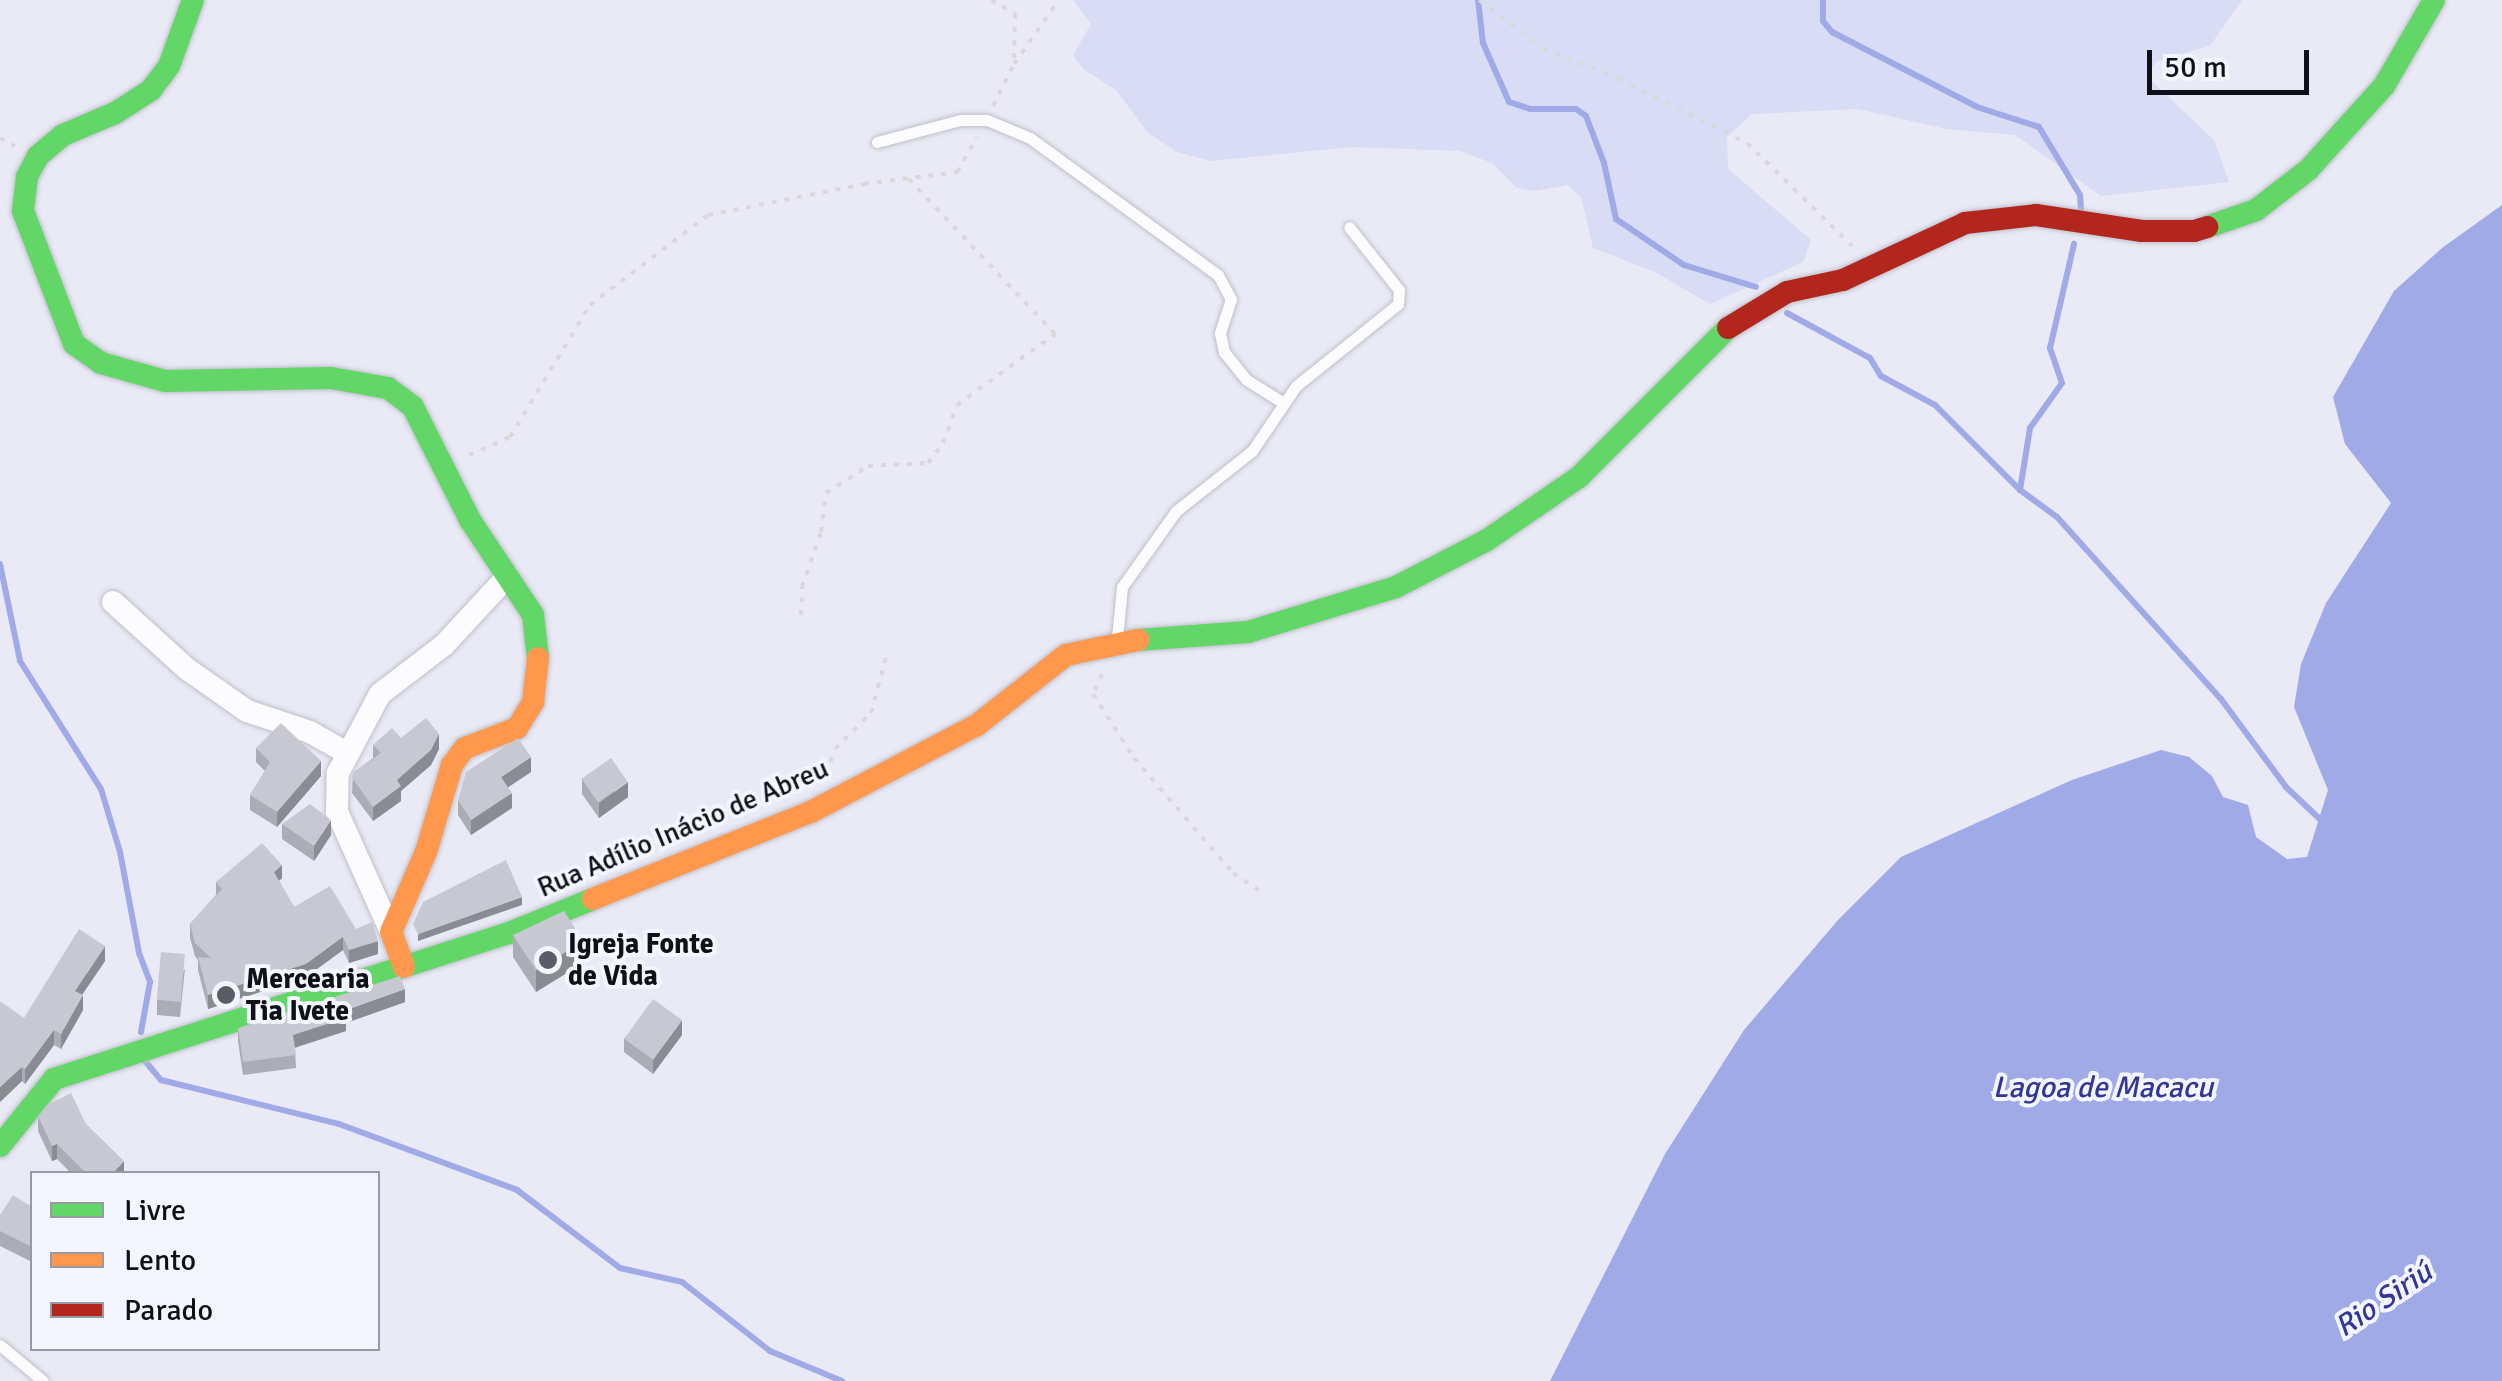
<!DOCTYPE html>
<html>
<head>
<meta charset="utf-8">
<style>
	body { margin:0 }
	#map { position:relative; width:2502px; height:1381px; overflow:hidden; background:#e9eaf5; font-family:Signika,sans-serif }
	div>[style] { position:absolute }
	.green>* { inset:0; background:#d8ddf5 }
	.water>* { inset:0; background:#a0aae7 }
	.stream>* { height:6px; margin:-3px; padding:0 3px; transform-origin:3px; border-radius:3px; background:#a0aae7 }
	.path>* { height:4px; margin-top:-2px; transform-origin:0; background:repeating-linear-gradient(90deg,#d9d9dc 0 5px,transparent 0 13px) }
	.roads { filter:drop-shadow(0 0 2px #bfc0ca) drop-shadow(0 0 2px #bfc0ca) }
	.lane>* { height:11px; margin:-5.5px; padding:0 5.5px; transform-origin:5.5px; border-radius:5.5px; background:#fcfcfe }
	.street>* { height:22px; margin:-11px; padding:0 11px; transform-origin:11px; border-radius:11px; background:#fcfcfe }
	.fast>* { height:22px; margin:-11px; padding:0 11px; transform-origin:11px; border-radius:11px; background:#63d668 }
	.slow>* { height:22px; margin:-11px; padding:0 11px; transform-origin:11px; border-radius:11px; background:#ff974d }
	.jam>* { height:22px; margin:-11px; padding:0 11px; transform-origin:11px; border-radius:11px; background:#b3261e }
	.wall>* { inset:0; background:#abacb5 }
	.shaded-wall>* { inset:0; background:#8b8c93 }
	.building>* { inset:0; background:#c7c8d2; transform-origin:0 0 }
	.dots>* { width:28px; height:28px; translate:-50% -50%; box-sizing:border-box; border:5px solid #f3f5ff; border-radius:50% }
	span { translate:-50% -50%; white-space:nowrap; text-align:center; line-height:1.15; -webkit-text-stroke:8px #f3f5ff; paint-order:stroke }
	.street-label { font-size:28px; color:#0f1018 }
	.poi-label { font-size:28px; color:#0f1018; font-weight:700 }
	.left { translate:0 -50%; text-align:left }
	.water-label { font-size:30px; color:#333696; font-style:italic }
	.legend { position:absolute; left:30px; top:1171px; width:350px; height:180px; box-sizing:border-box; background:#f3f5ff; border:2px solid #9899a3; margin:0; padding:12px 18px; list-style:none; font-size:30px; color:#0f1018 }
	.legend li { display:flex; align-items:center; gap:20px; height:50px }
	.legend b { width:50px; border:2px solid #9899a3 }
	.scale { position:absolute; left:2147px; top:50px; width:162px; height:45px; box-sizing:border-box; border:5px solid #0f1018; border-top:0; padding-left:12px; font-size:30px; line-height:35px; white-space:nowrap; color:#0f1018; -webkit-text-stroke:8px #f3f5ff; paint-order:stroke }
</style>
</head>
<body>
<div id="map">
	<div class="green">
		<div style="clip-path:polygon(1073px 0,2242px 0,2210px 46px,2157px 61px,2146px 76px,2214px 140px,2229px 182px,2101px 196px,2015px 135px,1946px 129px,1858px 109px,1752px 114px,1727px 137px,1728px 169px,1811px 240px,1803px 262px,1710px 304px,1653px 271px,1593px 248px,1581px 197px,1568px 185px,1534px 191px,1517px 188px,1492px 163px,1460px 151px,1352px 147px,1210px 161px,1177px 152px,1147px 132px,1116px 90px,1083px 69px,1073px 55px,1091px 24px)"></div>
	</div>
	<div class="water">
		<div style="clip-path:polygon(2502px 205px,2502px 1381px,1550px 1381px,1665px 1154px,1744px 1030px,1838px 920px,1901px 857px,2072px 780px,2161px 750px,2189px 757px,2212px 776px,2223px 797px,2248px 805px,2256px 837px,2287px 859px,2307px 857px,2328px 790px,2294px 707px,2301px 664px,2326px 603px,2391px 503px,2345px 444px,2333px 397px,2394px 291px,2442px 248px)"></div>
	</div>
	<div class="stream">
		<div style="left:1478px;top:0;width:43px;rotate:83.4deg"></div>
		<div style="left:1483px;top:43px;width:64px;rotate:66.2deg"></div>
		<div style="left:1509px;top:102px;width:22px;rotate:18deg"></div>
		<div style="left:1530px;top:109px;width:46px"></div>
		<div style="left:1576px;top:109px;width:12px;rotate:35deg"></div>
		<div style="left:1586px;top:116px;width:50px;rotate:69deg"></div>
		<div style="left:1604px;top:163px;width:57px;rotate:77.9deg"></div>
		<div style="left:1616px;top:219px;width:82px;rotate:34.1deg"></div>
		<div style="left:1684px;top:265px;width:75px;rotate:17deg"></div>
		<div style="left:1823px;top:0;width:21px;rotate:90deg"></div>
		<div style="left:1823px;top:21px;width:14px;rotate:51deg"></div>
		<div style="left:1832px;top:32px;width:163px;rotate:27.3deg"></div>
		<div style="left:1977px;top:107px;width:65px;rotate:17.9deg"></div>
		<div style="left:2039px;top:127px;width:79px;rotate:58.9deg"></div>
		<div style="left:2080px;top:195px;width:14px;rotate:86deg"></div>
		<div style="left:1787px;top:313px;width:94px;rotate:28.5deg"></div>
		<div style="left:1870px;top:358px;width:21px;rotate:59deg"></div>
		<div style="left:1881px;top:376px;width:61px;rotate:28.2deg"></div>
		<div style="left:1935px;top:405px;width:120px;rotate:45deg"></div>
		<div style="left:2020px;top:490px;width:46px;rotate:36.1deg"></div>
		<div style="left:2057px;top:517px;width:245px;rotate:48deg"></div>
		<div style="left:2221px;top:699px;width:109px;rotate:53.5deg"></div>
		<div style="left:2286px;top:787px;width:52px;rotate:43.5deg"></div>
		<div style="left:2020px;top:490px;width:63px;rotate:-80.8deg"></div>
		<div style="left:2030px;top:428px;width:55px;rotate:-54.6deg"></div>
		<div style="left:2062px;top:383px;width:37px;rotate:-109deg"></div>
		<div style="left:2050px;top:348px;width:107px;rotate:-77deg"></div>
		<div style="left:0;top:564px;width:99px;rotate:78.3deg"></div>
		<div style="left:20px;top:661px;width:151px;rotate:57.7deg"></div>
		<div style="left:101px;top:789px;width:66px;rotate:73.2deg"></div>
		<div style="left:120px;top:852px;width:103px;rotate:79.3deg"></div>
		<div style="left:139px;top:953px;width:31px;rotate:69deg"></div>
		<div style="left:150px;top:982px;width:51px;rotate:100.2deg"></div>
		<div style="left:145px;top:1061px;width:25px;rotate:50deg"></div>
		<div style="left:161px;top:1080px;width:183px;rotate:13.9deg"></div>
		<div style="left:339px;top:1124px;width:190px;rotate:20.3deg"></div>
		<div style="left:517px;top:1190px;width:129px;rotate:37.1deg"></div>
		<div style="left:620px;top:1268px;width:64px;rotate:12.7deg"></div>
		<div style="left:682px;top:1282px;width:112px;rotate:38.1deg"></div>
		<div style="left:770px;top:1351px;width:78px;rotate:22.6deg"></div>
	</div>
	<div class="path">
		<div style="left:991px;top:0;width:28px;rotate:30deg"></div>
		<div style="left:1015px;top:14px;width:48px;rotate:91.2deg"></div>
		<div style="left:1479px;top:0;width:80px;rotate:36.9deg"></div>
		<div style="left:1543px;top:48px;width:82px;rotate:22.2deg"></div>
		<div style="left:1619px;top:79px;width:143px;rotate:26.6deg"></div>
		<div style="left:1747px;top:143px;width:147px;rotate:44.4deg"></div>
		<div style="left:993px;top:106px;width:47px;rotate:-63.4deg"></div>
		<div style="left:1014px;top:64px;width:78px;rotate:-54.9deg"></div>
		<div style="left:0;top:138px;width:17px;rotate:28deg"></div>
		<div style="left:469px;top:455px;width:45px;rotate:-23.7deg"></div>
		<div style="left:510px;top:437px;width:154px;rotate:-58.8deg"></div>
		<div style="left:590px;top:305px;width:148px;rotate:-37.3deg"></div>
		<div style="left:708px;top:215px;width:159px;rotate:-11.2deg"></div>
		<div style="left:864px;top:184px;width:94px;rotate:-7.4deg"></div>
		<div style="left:957px;top:172px;width:40px;rotate:-60.3deg"></div>
		<div style="left:801px;top:615px;width:28px;rotate:-88deg"></div>
		<div style="left:802px;top:587px;width:58px;rotate:-70.9deg"></div>
		<div style="left:821px;top:532px;width:39px;rotate:-83deg"></div>
		<div style="left:826px;top:493px;width:50px;rotate:-32.7deg"></div>
		<div style="left:868px;top:466px;width:60px;rotate:-2.9deg"></div>
		<div style="left:928px;top:463px;width:25px;rotate:-53deg"></div>
		<div style="left:943px;top:443px;width:40px;rotate:-69.8deg"></div>
		<div style="left:957px;top:405px;width:121px;rotate:-35.9deg"></div>
		<div style="left:1055px;top:334px;width:214px;rotate:-133.3deg"></div>
		<div style="left:1102px;top:674px;width:22px;rotate:114deg"></div>
		<div style="left:1093px;top:694px;width:76px;rotate:57.4deg"></div>
		<div style="left:1134px;top:758px;width:152px;rotate:49.3deg"></div>
		<div style="left:1233px;top:873px;width:36px;rotate:34deg"></div>
		<div style="left:826px;top:774px;width:27px;rotate:-70deg"></div>
		<div style="left:835px;top:749px;width:51px;rotate:-45deg"></div>
		<div style="left:871px;top:713px;width:58px;rotate:-75deg"></div>
	</div>
	<div class="roads">
		<div class="lane">
			<div style="left:877px;top:142px;width:86px;rotate:-14.8deg"></div>
			<div style="left:960px;top:120px;width:27px"></div>
			<div style="left:987px;top:120px;width:47px;rotate:22.7deg"></div>
			<div style="left:1030px;top:138px;width:233px;rotate:36.1deg"></div>
			<div style="left:1218px;top:275px;width:27px;rotate:62deg"></div>
			<div style="left:1231px;top:299px;width:36px;rotate:108deg"></div>
			<div style="left:1220px;top:333px;width:19px;rotate:78deg"></div>
			<div style="left:1224px;top:352px;width:36px;rotate:51deg"></div>
			<div style="left:1247px;top:380px;width:41px;rotate:32.2deg"></div>
			<div style="left:1117px;top:638px;width:51px;rotate:-84.4deg"></div>
			<div style="left:1122px;top:587px;width:93px;rotate:-54.6deg"></div>
			<div style="left:1176px;top:511px;width:97px;rotate:-38.3deg"></div>
			<div style="left:1252px;top:451px;width:78px;rotate:-55.9deg"></div>
			<div style="left:1296px;top:386px;width:131px;rotate:-38.8deg"></div>
			<div style="left:1398px;top:304px;width:14px;rotate:-86deg"></div>
			<div style="left:1399px;top:290px;width:80px;rotate:-128.4deg"></div>
			<div style="left:0;top:1345px;width:56px;rotate:39.9deg"></div>
		</div>
		<div class="street">
			<div style="left:113px;top:602px;width:100px;rotate:42.2deg"></div>
			<div style="left:187px;top:669px;width:73px;rotate:35deg"></div>
			<div style="left:247px;top:711px;width:66px;rotate:18.4deg"></div>
			<div style="left:310px;top:732px;width:43px;rotate:29.6deg"></div>
			<div style="left:391px;top:932px;width:132px;rotate:-114.2deg"></div>
			<div style="left:337px;top:812px;width:39px;rotate:-89deg"></div>
			<div style="left:338px;top:773px;width:89px;rotate:-62deg"></div>
			<div style="left:380px;top:694px;width:81px;rotate:-37.4deg"></div>
			<div style="left:444px;top:645px;width:91px;rotate:-47.2deg"></div>
		</div>
		<div class="fast">
			<div style="left:193px;top:0;width:70px;rotate:110deg"></div>
			<div style="left:169px;top:66px;width:30px;rotate:127deg"></div>
			<div style="left:151px;top:90px;width:43px;rotate:147.4deg"></div>
			<div style="left:115px;top:113px;width:56px;rotate:157.1deg"></div>
			<div style="left:63px;top:135px;width:33px;rotate:140deg"></div>
			<div style="left:38px;top:156px;width:24px;rotate:118deg"></div>
			<div style="left:27px;top:177px;width:34px;rotate:97deg"></div>
			<div style="left:23px;top:211px;width:142px;rotate:69deg"></div>
			<div style="left:74px;top:344px;width:33px;rotate:35deg"></div>
			<div style="left:101px;top:363px;width:66px;rotate:15.7deg"></div>
			<div style="left:165px;top:381px;width:166px;rotate:-1deg"></div>
			<div style="left:331px;top:378px;width:58px;rotate:10deg"></div>
			<div style="left:388px;top:388px;width:31px;rotate:37deg"></div>
			<div style="left:413px;top:407px;width:127px;rotate:63.2deg"></div>
			<div style="left:470px;top:520px;width:114px;rotate:56.4deg"></div>
			<div style="left:533px;top:615px;width:43px;rotate:83.4deg"></div>
			<div style="left:2207px;top:227px;width:52px;rotate:-19.1deg"></div>
			<div style="left:2256px;top:210px;width:66px;rotate:-37.6deg"></div>
			<div style="left:2308px;top:170px;width:113px;rotate:-47.9deg"></div>
			<div style="left:2384px;top:86px;width:99px;rotate:-59.8deg"></div>
			<div style="left:1138px;top:640px;width:110px;rotate:-4.2deg"></div>
			<div style="left:1248px;top:632px;width:155px;rotate:-16.9deg"></div>
			<div style="left:1396px;top:587px;width:102px;rotate:-27.3deg"></div>
			<div style="left:1487px;top:540px;width:112px;rotate:-34.4deg"></div>
			<div style="left:1579px;top:477px;width:211px;rotate:-45deg"></div>
			<div style="left:0;top:1146px;width:86px;rotate:-51.1deg"></div>
			<div style="left:54px;top:1079px;width:478px;rotate:-17.8deg"></div>
			<div style="left:509px;top:933px;width:91px;rotate:-22deg"></div>
		</div>
		<div class="slow">
			<div style="left:593px;top:899px;width:235px;rotate:-21.8deg"></div>
			<div style="left:811px;top:812px;width:187px;rotate:-27.7deg"></div>
			<div style="left:977px;top:725px;width:113px;rotate:-38.2deg"></div>
			<div style="left:1066px;top:655px;width:74px;rotate:-11.8deg"></div>
			<div style="left:404px;top:967px;width:37px;rotate:-110deg"></div>
			<div style="left:391px;top:932px;width:87px;rotate:-66.4deg"></div>
			<div style="left:426px;top:852px;width:91px;rotate:-73.4deg"></div>
			<div style="left:452px;top:765px;width:21px;rotate:-53deg"></div>
			<div style="left:465px;top:748px;width:56px;rotate:-21deg"></div>
			<div style="left:517px;top:728px;width:31px;rotate:-58deg"></div>
			<div style="left:533px;top:702px;width:44px;rotate:-83.5deg"></div>
		</div>
		<div class="jam">
			<div style="left:1728px;top:328px;width:69px;rotate:-31.4deg"></div>
			<div style="left:1787px;top:292px;width:57px;rotate:-12.1deg"></div>
			<div style="left:1843px;top:280px;width:135px;rotate:-25deg"></div>
			<div style="left:1965px;top:223px;width:71px;rotate:-6.4deg"></div>
			<div style="left:2036px;top:215px;width:107px;rotate:8.6deg"></div>
			<div style="left:2142px;top:231px;width:52px"></div>
			<div style="left:2194px;top:231px;width:14px;rotate:-17deg"></div>
		</div>
	</div>
	<div class="wall">
		<div style="clip-path:polygon(401px 738px,439px 749px,431px 765px,401px 791px,401px 801px,373px 821px,352px 793px,353px 773px,373px 758px,373px 745px)"></div>
		<div style="clip-path:polygon(256px 748px,321px 776px,277px 827px,250px 810px,250px 795px,265px 771px,256px 762px)"></div>
		<div style="clip-path:polygon(531px 772px,508px 787px,512px 808px,471px 835px,458px 815px,458px 800px)"></div>
		<div style="clip-path:polygon(582px 779px,628px 797px,599px 818px,582px 794px)"></div>
		<div style="clip-path:polygon(282px 824px,331px 835px,314px 861px,282px 839px)"></div>
		<div style="clip-path:polygon(282px 878px,279px 881px,294px 907px,356px 929px,378px 954px,349px 963px,343px 950px,306px 977px,208px 1009px,198px 970px,198px 960px,195px 956px,190px 938px,190px 924px,216px 895px,216px 882px)"></div>
		<div style="clip-path:polygon(513px 935px,583px 963px,536px 992px,513px 957px)"></div>
		<div style="clip-path:polygon(105px 961px,82px 995px,83px 1010px,61px 1049px,54px 1045px,25px 1084px,22px 1081px,0 1102px,24px 1018px)"></div>
		<div style="clip-path:polygon(185px 969px,180px 1017px,157px 1015px,157px 1000px)"></div>
		<div style="clip-path:polygon(405px 1002px,346px 1023px,346px 1031px,295px 1048px,296px 1068px,243px 1075px,238px 1041px,238px 1028px)"></div>
		<div style="clip-path:polygon(682px 1035px,653px 1074px,624px 1052px,624px 1038px)"></div>
		<div style="clip-path:polygon(38px 1116px,86px 1124px,124px 1174px,72px 1174px,57px 1159px,52px 1161px,38px 1131px)"></div>
		<div style="clip-path:polygon(32px 1207px,32px 1262px,0 1246px,0 1215px)"></div>
	</div>
	<div class="shaded-wall">
		<div style="clip-path:polygon(439px 734px,439px 749px,431px 765px,401px 791px,401px 801px,373px 821px,373px 807px)"></div>
		<div style="clip-path:polygon(531px 757px,531px 772px,501px 792px,501px 777px)"></div>
		<div style="clip-path:polygon(321px 761px,321px 776px,277px 827px,277px 812px)"></div>
		<div style="clip-path:polygon(628px 782px,628px 797px,599px 818px,599px 803px)"></div>
		<div style="clip-path:polygon(512px 793px,512px 808px,471px 835px,471px 820px)"></div>
		<div style="clip-path:polygon(331px 820px,331px 835px,314px 861px,314px 846px)"></div>
		<div style="clip-path:polygon(282px 865px,282px 878px,274px 885px,274px 872px)"></div>
		<div style="clip-path:polygon(522px 897px,522px 905px,418px 941px,418px 934px)"></div>
		<div style="clip-path:polygon(343px 937px,343px 950px,306px 977px,208px 1009px,208px 995px)"></div>
		<div style="clip-path:polygon(378px 941px,378px 954px,349px 963px,349px 950px)"></div>
		<div style="clip-path:polygon(583px 941px,583px 963px,536px 992px,536px 970px)"></div>
		<div style="clip-path:polygon(105px 946px,105px 961px,75px 1005px,75px 991px)"></div>
		<div style="clip-path:polygon(405px 989px,405px 1002px,346px 1023px,346px 1031px,293px 1048px,293px 1035px,343px 1011px)"></div>
		<div style="clip-path:polygon(83px 995px,83px 1010px,61px 1049px,61px 1034px)"></div>
		<div style="clip-path:polygon(682px 1020px,682px 1035px,653px 1074px,653px 1059px)"></div>
		<div style="clip-path:polygon(54px 1030px,54px 1045px,25px 1084px,25px 1069px)"></div>
		<div style="clip-path:polygon(22px 1067px,22px 1081px,0 1102px,0 1087px)"></div>
		<div style="clip-path:polygon(57px 1144px,57px 1159px,52px 1161px,52px 1146px)"></div>
		<div style="clip-path:polygon(124px 1161px,124px 1174px,112px 1174px)"></div>
	</div>
	<div class="building">
		<div style="clip-path:polygon(426px 718px,439px 734px,431px 750px,397px 780px,401px 786px,373px 807px,352px 778px,353px 773px,381px 753px,373px 745px,392px 728px,401px 738px)"></div>
		<div style="clip-path:polygon(281px 723px,321px 761px,277px 812px,250px 795px,270px 762px,256px 748px)"></div>
		<div style="clip-path:polygon(518px 738px,531px 757px,501px 777px,512px 793px,471px 820px,458px 800px,466px 772px)"></div>
		<div style="left:611px;top:758px;width:29px;height:36px;rotate:55deg"></div>
		<div style="clip-path:polygon(310px 804px,331px 820px,314px 846px,282px 824px)"></div>
		<div style="clip-path:polygon(262px 843px,282px 865px,274px 872px,294px 907px,330px 886px,356px 929px,372px 922px,378px 941px,349px 950px,343px 937px,306px 964px,208px 995px,198px 957px,211px 958px,195px 943px,190px 924px,222px 889px,216px 882px)"></div>
		<div style="clip-path:polygon(506px 860px,522px 897px,418px 934px,413px 924px,423px 902px)"></div>
		<div style="clip-path:polygon(564px 911px,583px 941px,536px 970px,513px 935px)"></div>
		<div style="clip-path:polygon(79px 929px,105px 946px,75px 991px,83px 995px,61px 1034px,54px 1030px,25px 1069px,22px 1067px,0 1087px,0 1001px,24px 1018px)"></div>
		<div style="left:161px;top:952px;width:24px;height:48px;rotate:5deg"></div>
		<div style="clip-path:polygon(400px 976px,405px 989px,343px 1011px,346px 1018px,293px 1035px,296px 1055px,243px 1062px,238px 1028px)"></div>
		<div style="left:653px;top:999px;width:36px;height:49px;rotate:36deg"></div>
		<div style="clip-path:polygon(71px 1093px,86px 1124px,124px 1161px,112px 1174px,87px 1174px,57px 1144px,52px 1146px,38px 1116px,47px 1105px)"></div>
		<div style="clip-path:polygon(13px 1195px,32px 1207px,32px 1247px,0 1231px,0 1215px)"></div>
	</div>
	<div class="dots">
		<div style="left:548px;top:960px;background:#5b5c65"></div>
		<div style="left:226px;top:995px;background:#5b5c65"></div>
	</div>
	<div class="street-label">
		<span style="left:683px;top:828px;rotate:-23deg">Rua Adílio Inácio de Abreu</span>
	</div>
	<div class="poi-label">
		<span class="left" style="left:568px;top:960px">Igreja Fonte<br>de Vida</span>
		<span class="left" style="left:246px;top:995px">Mercearia<br>Tia Ivete</span>
	</div>
	<div class="water-label">
		<span style="left:2103px;top:1088px">Lagoa de Macacu</span>
		<span style="left:2384px;top:1300px;rotate:-34deg">Rio Siriú</span>
	</div>
	<ul class="legend">
	<li><b style="height:12px;background:#63d668"></b>Livre</li>
	<li><b style="height:12px;background:#ff974d"></b>Lento</li>
	<li><b style="height:12px;background:#b3261e"></b>Parado</li>
	</ul>
	<div class="scale">50 m</div>
</div>
</body>
</html>
